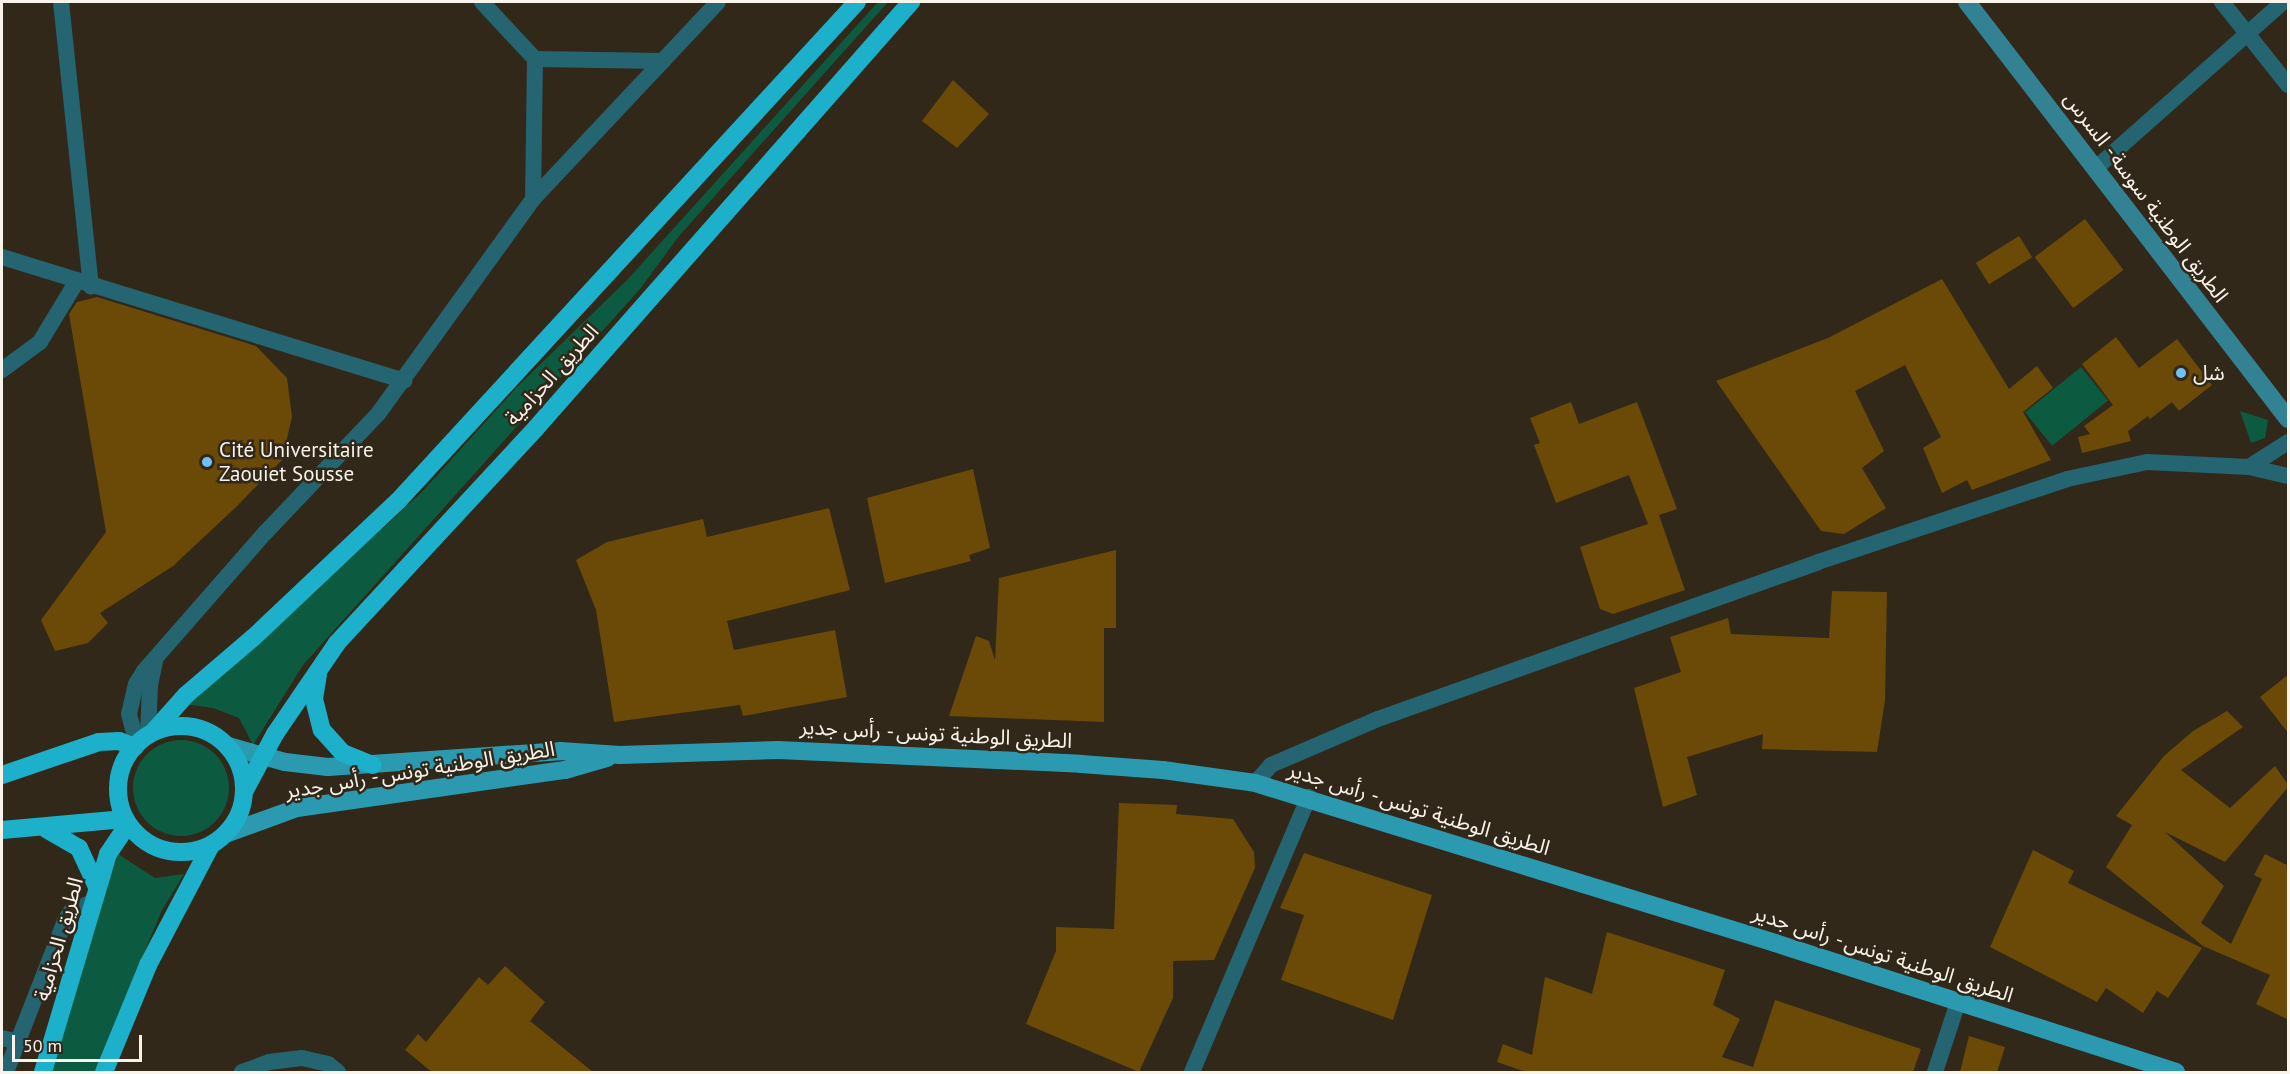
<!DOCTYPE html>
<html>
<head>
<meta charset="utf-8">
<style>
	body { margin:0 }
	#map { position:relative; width:2290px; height:1074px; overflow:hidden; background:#31281a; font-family:"PT Sans","Noto Sans Arabic",sans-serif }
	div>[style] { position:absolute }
	.green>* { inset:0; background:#0c5b41; transform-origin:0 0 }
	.round { border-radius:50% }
	.building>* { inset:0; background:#6b4906; transform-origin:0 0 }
	.street>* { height:16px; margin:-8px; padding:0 8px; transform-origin:8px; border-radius:8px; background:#256471 }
	.secondary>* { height:18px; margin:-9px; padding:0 9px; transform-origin:9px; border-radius:9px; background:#328293 }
	.primary>* { height:18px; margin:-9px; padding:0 9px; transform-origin:9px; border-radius:9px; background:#2b9ab0 }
	.highway>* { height:18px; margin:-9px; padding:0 9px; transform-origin:9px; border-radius:9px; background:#1cb0ca }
	.highway>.ring { margin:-9px; padding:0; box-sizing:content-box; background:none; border:18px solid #1cb0ca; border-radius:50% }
	.dots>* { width:16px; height:16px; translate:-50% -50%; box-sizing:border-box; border:3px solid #31281a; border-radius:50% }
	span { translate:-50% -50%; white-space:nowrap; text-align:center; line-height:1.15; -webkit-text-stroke:5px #31281a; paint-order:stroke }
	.street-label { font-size:21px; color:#f9f3ea }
	.poi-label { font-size:21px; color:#f9f3ea }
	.left { translate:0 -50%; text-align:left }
	.frame { position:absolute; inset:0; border:3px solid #f9f3ea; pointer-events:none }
	.scale { position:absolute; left:12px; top:1035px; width:130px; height:27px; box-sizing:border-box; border:3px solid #f9f3ea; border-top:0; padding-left:8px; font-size:18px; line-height:21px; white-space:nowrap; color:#f9f3ea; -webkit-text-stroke:4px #31281a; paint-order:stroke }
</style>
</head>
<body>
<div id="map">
	<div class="green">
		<div style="clip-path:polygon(878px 2px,888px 2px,679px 236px,640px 289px,303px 665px,253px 745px,239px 718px,213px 708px,184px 704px,275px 627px,422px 492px,517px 387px,628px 279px)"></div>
		<div style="left:2081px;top:367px;width:43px;height:72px;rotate:51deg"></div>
		<div style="clip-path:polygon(2240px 411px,2268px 420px,2265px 438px,2251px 443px)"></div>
		<div class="round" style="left:133px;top:740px;width:96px;height:96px"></div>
		<div style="clip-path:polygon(118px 854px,155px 878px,184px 874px,162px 910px,94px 1072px,52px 1072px,65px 1017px)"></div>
	</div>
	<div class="building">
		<div style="clip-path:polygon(953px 80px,989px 114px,957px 148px,922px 121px)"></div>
		<div style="left:2085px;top:219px;width:64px;height:63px;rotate:53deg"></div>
		<div style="left:2019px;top:236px;width:25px;height:51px;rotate:58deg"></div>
		<div style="clip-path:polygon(1942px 279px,2009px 389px,2037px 366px,2053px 388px,2023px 412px,2051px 460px,1972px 490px,1967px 480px,1942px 493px,1923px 448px,1941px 437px,1905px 365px,1855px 391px,1884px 451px,1862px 468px,1886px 508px,1844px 534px,1821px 531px,1716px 381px,1828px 338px)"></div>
		<div style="clip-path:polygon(97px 297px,256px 346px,287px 378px,292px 417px,282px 460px,235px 508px,173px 566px,100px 613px,108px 623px,88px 643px,55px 651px,41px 620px,106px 532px,69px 314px,77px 302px)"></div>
		<div style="clip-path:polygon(2116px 337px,2139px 368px,2177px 339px,2212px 385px,2179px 411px,2172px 402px,2150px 419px,2148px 416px,2128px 431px,2131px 441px,2082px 453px,2078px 437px,2090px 434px,2084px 426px,2113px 405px,2082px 364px)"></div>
		<div style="clip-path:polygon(1571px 402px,1579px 424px,1637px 402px,1677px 509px,1659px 515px,1685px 590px,1613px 614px,1600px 609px,1580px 547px,1648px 524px,1629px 475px,1556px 503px,1534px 445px,1540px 443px,1530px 418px)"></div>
		<div style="clip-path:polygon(973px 469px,990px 548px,969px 555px,971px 561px,885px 583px,867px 498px)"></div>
		<div style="clip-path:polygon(829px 508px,850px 590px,727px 621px,734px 650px,835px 630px,847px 697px,743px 716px,740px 705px,614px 722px,596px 610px,576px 560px,607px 542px,703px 519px,707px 537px)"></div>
		<div style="clip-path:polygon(1116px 550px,1116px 628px,1104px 628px,1104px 722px,949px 716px,976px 636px,989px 641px,995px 660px,999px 578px)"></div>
		<div style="clip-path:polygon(1832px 591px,1887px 592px,1885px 700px,1877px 752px,1762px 749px,1763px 734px,1687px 757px,1697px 795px,1663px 807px,1634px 688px,1681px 672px,1670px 637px,1728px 618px,1731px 634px,1829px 638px)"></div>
		<div style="clip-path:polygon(2289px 674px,2289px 734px,2260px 697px)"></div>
		<div style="clip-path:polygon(2227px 711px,2243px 727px,2181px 770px,2230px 808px,2275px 766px,2289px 786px,2225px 862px,2165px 832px,2224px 886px,2201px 923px,2231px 944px,2262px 879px,2254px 875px,2265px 854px,2289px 866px,2289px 1020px,2256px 1004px,2270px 975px,2203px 946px,2106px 867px,2132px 825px,2116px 816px,2164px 756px,2193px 731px)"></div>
		<div style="clip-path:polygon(1119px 803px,1177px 805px,1176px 814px,1233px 819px,1254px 852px,1255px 868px,1214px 960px,1173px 961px,1173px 998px,1139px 1072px,1026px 1024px,1056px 951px,1056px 927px,1114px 929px)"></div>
		<div style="clip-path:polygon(2033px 850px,2074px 871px,2068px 883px,2202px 948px,2168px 998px,2157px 991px,2143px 1013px,2106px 988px,2097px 1002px,1990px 947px)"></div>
		<div style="clip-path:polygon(1304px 853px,1432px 895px,1393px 1020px,1281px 980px,1304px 915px,1280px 908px)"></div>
		<div style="clip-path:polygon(1607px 932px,1725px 970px,1713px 1005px,1740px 1019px,1722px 1057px,1753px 1067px,1775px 1000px,1921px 1049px,1913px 1072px,1526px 1072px,1497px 1062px,1503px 1044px,1532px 1055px,1545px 977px,1592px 994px)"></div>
		<div style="clip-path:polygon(505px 966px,545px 1002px,530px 1021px,593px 1072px,432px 1072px,405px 1050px,418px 1034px,426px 1042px,479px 977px,488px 985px)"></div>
		<div style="clip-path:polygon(1969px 1036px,2005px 1047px,1997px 1072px,1960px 1072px)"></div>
	</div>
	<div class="street">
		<div style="left:61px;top:2px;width:286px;rotate:84deg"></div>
		<div style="left:482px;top:2px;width:78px;rotate:47.1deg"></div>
		<div style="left:535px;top:59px;width:140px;rotate:90.8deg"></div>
		<div style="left:2222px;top:2px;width:106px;rotate:51.5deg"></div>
		<div style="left:535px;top:59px;width:128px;rotate:0.9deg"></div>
		<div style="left:2096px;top:168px;width:250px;rotate:-41.6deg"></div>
		<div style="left:2px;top:257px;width:421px;rotate:17.1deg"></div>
		<div style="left:2px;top:370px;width:47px;rotate:-36.4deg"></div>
		<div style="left:40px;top:342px;width:71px;rotate:-58.8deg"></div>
		<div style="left:2249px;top:467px;width:46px;rotate:-32.7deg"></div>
		<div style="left:148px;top:735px;width:50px;rotate:-87.7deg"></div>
		<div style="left:150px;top:685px;width:24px;rotate:-78deg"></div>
		<div style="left:137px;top:744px;width:31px;rotate:-105deg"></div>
		<div style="left:129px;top:714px;width:31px;rotate:-77deg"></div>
		<div style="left:136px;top:684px;width:15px;rotate:-58deg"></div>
		<div style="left:144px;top:671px;width:184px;rotate:-48.8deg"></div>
		<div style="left:265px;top:533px;width:164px;rotate:-46.5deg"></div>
		<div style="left:378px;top:414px;width:265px;rotate:-54.2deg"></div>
		<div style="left:533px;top:199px;width:270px;rotate:-46.8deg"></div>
		<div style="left:1255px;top:783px;width:24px;rotate:-48deg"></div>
		<div style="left:1271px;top:765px;width:116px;rotate:-23.3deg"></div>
		<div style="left:1378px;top:719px;width:467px;rotate:-19.6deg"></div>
		<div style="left:1818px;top:562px;width:262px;rotate:-18.4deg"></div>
		<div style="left:2067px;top:479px;width:82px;rotate:-12deg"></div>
		<div style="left:2147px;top:462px;width:102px;rotate:2.8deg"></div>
		<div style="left:2249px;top:467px;width:40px;rotate:13deg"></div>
		<div style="left:2px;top:1038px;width:16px;rotate:14deg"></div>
		<div style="left:6px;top:1072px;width:162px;rotate:-68.7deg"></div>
		<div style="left:65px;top:921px;width:13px;rotate:-58deg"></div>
		<div style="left:72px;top:910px;width:22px;rotate:-21deg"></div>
		<div style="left:242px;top:1072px;width:29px;rotate:-20deg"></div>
		<div style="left:269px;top:1062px;width:33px;rotate:-7deg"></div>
		<div style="left:302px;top:1058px;width:27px;rotate:13deg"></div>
		<div style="left:328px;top:1064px;width:13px;rotate:39deg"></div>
		<div style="left:1192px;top:1072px;width:299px;rotate:-67deg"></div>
		<div style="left:1935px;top:1072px;width:74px;rotate:-71.8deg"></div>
	</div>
	<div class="secondary">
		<div style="left:1967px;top:2px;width:526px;rotate:52.41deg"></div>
	</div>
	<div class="primary">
		<div style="left:228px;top:746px;width:59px;rotate:15.7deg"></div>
		<div style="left:285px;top:762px;width:43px;rotate:6.6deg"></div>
		<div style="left:328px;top:767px;width:233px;rotate:-3.9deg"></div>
		<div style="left:560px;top:751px;width:60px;rotate:3.8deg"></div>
		<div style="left:620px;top:755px;width:158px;rotate:-1.8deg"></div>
		<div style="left:778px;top:750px;width:303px;rotate:2.6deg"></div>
		<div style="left:1081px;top:764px;width:82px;rotate:4.2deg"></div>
		<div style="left:1163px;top:770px;width:93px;rotate:8deg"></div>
		<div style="left:1255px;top:783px;width:544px;rotate:17.1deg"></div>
		<div style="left:1775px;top:943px;width:421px;rotate:17.8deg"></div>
		<div style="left:228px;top:833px;width:73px;rotate:-19.9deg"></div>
		<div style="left:297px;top:808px;width:271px;rotate:-8.1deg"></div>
		<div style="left:565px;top:770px;width:44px;rotate:-15.9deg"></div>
	</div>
	<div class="highway">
		<div style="left:318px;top:674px;width:25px;rotate:99deg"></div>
		<div style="left:314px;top:699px;width:32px;rotate:76deg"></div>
		<div style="left:322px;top:730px;width:31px;rotate:48deg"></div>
		<div style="left:343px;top:753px;width:32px;rotate:22deg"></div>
		<div class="ring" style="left:118px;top:726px;width:108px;height:108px"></div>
		<div style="left:153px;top:732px;width:50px;rotate:-48.3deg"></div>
		<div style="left:186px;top:695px;width:89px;rotate:-40.5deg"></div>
		<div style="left:254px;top:637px;width:198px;rotate:-43.4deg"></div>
		<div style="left:398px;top:501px;width:678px;rotate:-47.39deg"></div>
		<div style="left:2px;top:775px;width:102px;rotate:-18.8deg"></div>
		<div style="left:99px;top:742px;width:20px;rotate:-3deg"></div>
		<div style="left:119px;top:741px;width:17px;rotate:21deg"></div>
		<div style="left:245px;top:790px;width:64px;rotate:-61.8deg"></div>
		<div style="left:275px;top:734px;width:110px;rotate:-55.7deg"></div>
		<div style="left:337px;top:643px;width:293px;rotate:-47.2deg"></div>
		<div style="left:536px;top:428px;width:568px;rotate:-48.64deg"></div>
		<div style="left:46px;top:829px;width:38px;rotate:30deg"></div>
		<div style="left:79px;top:848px;width:43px;rotate:65.2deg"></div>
		<div style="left:2px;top:830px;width:123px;rotate:-5.1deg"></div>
		<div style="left:43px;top:1072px;width:227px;rotate:-73.4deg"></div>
		<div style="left:108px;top:854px;width:36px;rotate:-56deg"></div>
		<div style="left:104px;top:1072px;width:116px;rotate:-67.6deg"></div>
		<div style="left:148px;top:965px;width:136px;rotate:-62.3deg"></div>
	</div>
	<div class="dots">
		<div style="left:2181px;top:373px;background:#74c0f6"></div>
		<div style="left:207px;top:462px;background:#74c0f6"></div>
	</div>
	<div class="street-label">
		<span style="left:2146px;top:197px;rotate:53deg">الطريق الوطنية سوسة - السرس</span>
		<span style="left:552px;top:375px;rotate:-48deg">الطريق الحزامية</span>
		<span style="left:936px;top:734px;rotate:3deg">الطريق الوطنية تونس - رأس جدير</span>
		<span style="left:420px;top:770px;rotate:-9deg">الطريق الوطنية تونس - رأس جدير</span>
		<span style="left:1419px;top:809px;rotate:17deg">الطريق الوطنية تونس - رأس جدير</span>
		<span style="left:59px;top:939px;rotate:-74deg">الطريق الحزامية</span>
		<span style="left:1883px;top:954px;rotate:18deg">الطريق الوطنية تونس - رأس جدير</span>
	</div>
	<div class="poi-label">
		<span class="left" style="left:2193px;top:373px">شل</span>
		<span class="left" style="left:219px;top:462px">Cité Universitaire<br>Zaouiet Sousse</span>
	</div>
	<div class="frame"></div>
	<div class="scale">50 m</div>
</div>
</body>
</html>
